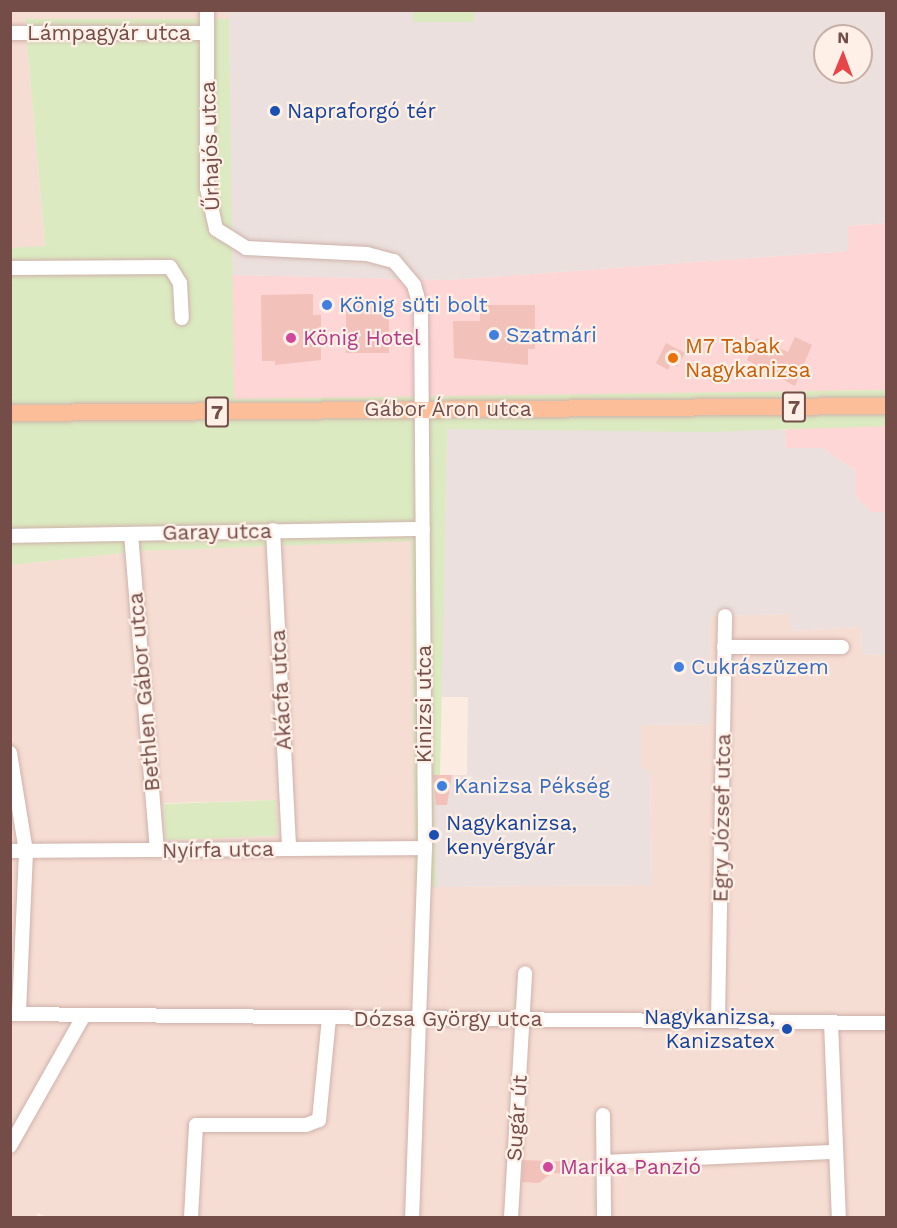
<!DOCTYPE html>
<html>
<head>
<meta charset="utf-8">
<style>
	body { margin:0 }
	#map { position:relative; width:897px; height:1228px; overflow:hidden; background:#fcebe1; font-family:"Work Sans",sans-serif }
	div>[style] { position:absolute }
	.residential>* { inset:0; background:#f6ddd3 }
	.commercial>* { inset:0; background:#fdd6d5 }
	.industrial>* { inset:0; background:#ebe0dd }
	.green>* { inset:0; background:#dbeac0; transform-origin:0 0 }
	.building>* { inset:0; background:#f2c1b9; transform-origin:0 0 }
	.roads { filter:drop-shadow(0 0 2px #cfb2ab) drop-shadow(0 0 2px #cfb2ab) }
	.minor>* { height:14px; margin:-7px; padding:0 7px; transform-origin:7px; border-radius:7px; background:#fff }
	.major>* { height:16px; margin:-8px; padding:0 8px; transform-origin:8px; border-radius:8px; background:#fcbe99 }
	.dots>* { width:16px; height:16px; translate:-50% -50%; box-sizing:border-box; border:3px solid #fff0e7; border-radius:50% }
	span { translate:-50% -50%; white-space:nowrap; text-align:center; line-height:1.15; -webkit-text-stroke:4.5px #fff0e7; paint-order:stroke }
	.shield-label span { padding:2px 4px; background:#fff0e7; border:2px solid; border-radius:4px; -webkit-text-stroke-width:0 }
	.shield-label { font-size:20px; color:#744c48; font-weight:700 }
	.street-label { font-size:21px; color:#744c48 }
	.transit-label { font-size:21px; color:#164399 }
	.left { translate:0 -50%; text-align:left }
	.right { translate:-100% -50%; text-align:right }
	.shop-label { font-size:21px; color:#366cbe }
	.hotel-label { font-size:21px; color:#b23c85 }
	.food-label { font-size:21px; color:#c56008 }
	.frame { position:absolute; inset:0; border:12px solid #744c48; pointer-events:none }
	.north { position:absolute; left:813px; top:24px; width:60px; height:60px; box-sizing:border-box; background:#fff0e7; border:2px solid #c7aea7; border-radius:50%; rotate:1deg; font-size:16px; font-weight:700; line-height:24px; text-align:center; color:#744c48 }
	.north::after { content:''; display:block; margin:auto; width:21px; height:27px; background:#e84549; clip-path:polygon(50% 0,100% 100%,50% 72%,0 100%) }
</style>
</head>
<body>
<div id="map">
	<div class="residential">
		<div style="clip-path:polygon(10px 11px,229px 11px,229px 19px,25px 19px,45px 247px,11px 248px)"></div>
		<div style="clip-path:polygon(evenodd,411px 540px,416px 887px,652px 885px,650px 770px,641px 770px,641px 725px,711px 724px,710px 616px,790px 614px,792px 631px,861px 627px,862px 654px,886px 655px,886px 1217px,49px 1218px,38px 1213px,36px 1217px,11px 1217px,10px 565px,141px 551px,411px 540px,275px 800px,276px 836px,165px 840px,164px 803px,275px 800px)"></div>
	</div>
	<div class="commercial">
		<div style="clip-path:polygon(886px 223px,886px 390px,233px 400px,231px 275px,449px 280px,848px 251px,848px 226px)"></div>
		<div style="clip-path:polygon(814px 425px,886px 426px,886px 512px,872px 512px,856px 497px,856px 471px,822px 448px,786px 448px,785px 430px)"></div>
	</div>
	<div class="industrial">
		<div style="clip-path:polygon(evenodd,229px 11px,886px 11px,886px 223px,848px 226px,848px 251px,449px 280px,231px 275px,229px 11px,825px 36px,861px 36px,861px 72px,825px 72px,825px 36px)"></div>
		<div style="clip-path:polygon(447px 429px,785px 430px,786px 448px,822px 448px,856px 471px,856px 497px,872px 512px,886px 512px,886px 655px,862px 654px,861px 627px,791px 631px,790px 614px,710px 616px,711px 724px,641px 725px,641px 769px,650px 770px,652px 885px,437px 887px,433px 775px,467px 775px,468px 697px,441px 697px)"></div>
	</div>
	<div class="green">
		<div style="left:413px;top:11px;width:61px;height:11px"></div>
		<div style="clip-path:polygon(25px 19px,229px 19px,234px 399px,886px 390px,886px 426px,708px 432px,447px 429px,440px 775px,433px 776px,437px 887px,415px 887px,411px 541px,141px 551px,11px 565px,10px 248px,45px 246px)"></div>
		<div style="left:276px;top:800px;width:36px;height:112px;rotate:88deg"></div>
	</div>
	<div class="building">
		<div style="clip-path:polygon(313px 294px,313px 315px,321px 315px,321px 360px,275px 365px,275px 361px,262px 361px,261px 295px)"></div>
		<div style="clip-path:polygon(480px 305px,535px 305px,535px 349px,528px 349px,528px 365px,454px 358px,453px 321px,480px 321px)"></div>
		<div style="left:346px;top:306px;width:43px;height:47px"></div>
		<div style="clip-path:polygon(795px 337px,812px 345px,795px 386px,747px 360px,756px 338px,788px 352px)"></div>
		<div style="clip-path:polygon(666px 343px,685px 353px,677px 367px,671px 364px,668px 370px,656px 363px)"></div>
		<div style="clip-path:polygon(433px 775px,452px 775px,447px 805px,436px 805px)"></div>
		<div style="clip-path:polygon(523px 1160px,576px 1162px,576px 1174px,552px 1173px,539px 1183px,522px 1182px)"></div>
	</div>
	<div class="roads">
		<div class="minor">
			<div style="left:207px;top:10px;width:178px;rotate:90deg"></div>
			<div style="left:207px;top:188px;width:42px;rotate:77.6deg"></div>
			<div style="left:216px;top:229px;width:36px;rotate:32deg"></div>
			<div style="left:246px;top:248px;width:121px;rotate:2.8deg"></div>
			<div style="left:367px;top:254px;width:28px;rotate:15deg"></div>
			<div style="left:394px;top:261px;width:31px;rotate:50deg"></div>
			<div style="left:414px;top:285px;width:26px;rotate:74deg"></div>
			<div style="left:421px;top:310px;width:538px;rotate:89.57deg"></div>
			<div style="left:425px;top:848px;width:370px;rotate:92deg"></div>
			<div style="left:10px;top:33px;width:197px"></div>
			<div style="left:10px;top:268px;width:160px;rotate:-0.4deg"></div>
			<div style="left:170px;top:267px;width:19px;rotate:58deg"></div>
			<div style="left:180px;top:283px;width:35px;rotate:87deg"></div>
			<div style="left:273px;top:530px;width:319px;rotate:87.1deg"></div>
			<div style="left:131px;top:534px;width:317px;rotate:85.3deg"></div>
			<div style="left:10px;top:536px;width:413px;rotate:-1deg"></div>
			<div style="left:724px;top:647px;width:118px"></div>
			<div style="left:10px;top:753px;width:100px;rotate:80.8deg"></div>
			<div style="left:26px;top:852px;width:162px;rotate:92.5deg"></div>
			<div style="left:10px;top:851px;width:415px;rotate:-0.4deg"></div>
			<div style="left:10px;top:1014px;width:876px;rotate:0.59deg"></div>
			<div style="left:718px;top:1021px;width:405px;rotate:-89deg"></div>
			<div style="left:831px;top:1022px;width:196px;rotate:87.7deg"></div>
			<div style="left:603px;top:1115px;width:103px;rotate:89.4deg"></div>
			<div style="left:10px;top:1146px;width:150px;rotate:-60.5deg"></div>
			<div style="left:604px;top:1162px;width:232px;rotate:-2.5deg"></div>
			<div style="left:191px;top:1218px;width:93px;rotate:-86.9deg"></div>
			<div style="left:196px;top:1125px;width:110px"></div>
			<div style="left:306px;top:1125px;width:14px;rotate:-21deg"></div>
			<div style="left:319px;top:1120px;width:102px;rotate:-84.4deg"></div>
			<div style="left:511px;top:1218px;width:245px;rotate:-86.7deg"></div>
		</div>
		<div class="major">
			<div style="left:10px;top:413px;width:876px;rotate:-0.46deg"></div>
		</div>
	</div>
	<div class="dots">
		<div style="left:275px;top:111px;background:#1a4fb4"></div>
		<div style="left:327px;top:305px;background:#3f7fe0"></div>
		<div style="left:494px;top:335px;background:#3f7fe0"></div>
		<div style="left:291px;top:338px;background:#d1479c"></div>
		<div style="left:673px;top:358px;background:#e8710a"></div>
		<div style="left:679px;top:667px;background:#3f7fe0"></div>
		<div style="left:442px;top:786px;background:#3f7fe0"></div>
		<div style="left:434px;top:835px;background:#1a4fb4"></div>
		<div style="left:787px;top:1029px;background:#1a4fb4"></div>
		<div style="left:548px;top:1167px;background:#d1479c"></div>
	</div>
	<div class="shield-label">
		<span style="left:794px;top:407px">7</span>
		<span style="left:217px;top:412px">7</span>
	</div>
	<div class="street-label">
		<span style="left:109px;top:33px">Lámpagyár utca</span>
		<span style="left:210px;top:146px;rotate:-92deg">Űrhajós utca</span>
		<span style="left:448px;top:409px">Gábor Áron utca</span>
		<span style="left:217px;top:532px;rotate:-1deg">Garay utca</span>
		<span style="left:281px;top:690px;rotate:-93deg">Akácfa utca</span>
		<span style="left:144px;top:692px;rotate:-95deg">Bethlen Gábor utca</span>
		<span style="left:424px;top:704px;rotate:-90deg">Kinizsi utca</span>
		<span style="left:722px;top:818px;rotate:-89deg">Egry József utca</span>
		<span style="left:218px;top:850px;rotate:-1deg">Nyírfa utca</span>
		<span style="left:448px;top:1019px">Dózsa György utca</span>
		<span style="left:517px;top:1118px;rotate:-86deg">Sugár út</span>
	</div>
	<div class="transit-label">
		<span class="left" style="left:287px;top:111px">Napraforgó tér</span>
		<span class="left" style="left:446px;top:835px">Nagykanizsa,<br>kenyérgyár</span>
		<span class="right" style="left:775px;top:1029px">Nagykanizsa,<br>Kanizsatex</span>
	</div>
	<div class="shop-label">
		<span class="left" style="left:339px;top:305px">König süti bolt</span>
		<span class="left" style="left:506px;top:335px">Szatmári</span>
		<span class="left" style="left:691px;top:667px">Cukrászüzem</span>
		<span class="left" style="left:454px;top:786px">Kanizsa Pékség</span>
	</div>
	<div class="hotel-label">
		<span class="left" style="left:303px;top:338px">König Hotel</span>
		<span class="left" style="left:560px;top:1167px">Marika Panzió</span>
	</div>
	<div class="food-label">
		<span class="left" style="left:685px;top:358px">M7 Tabak<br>Nagykanizsa</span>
	</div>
	<div class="frame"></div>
	<div class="north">N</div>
</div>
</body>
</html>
